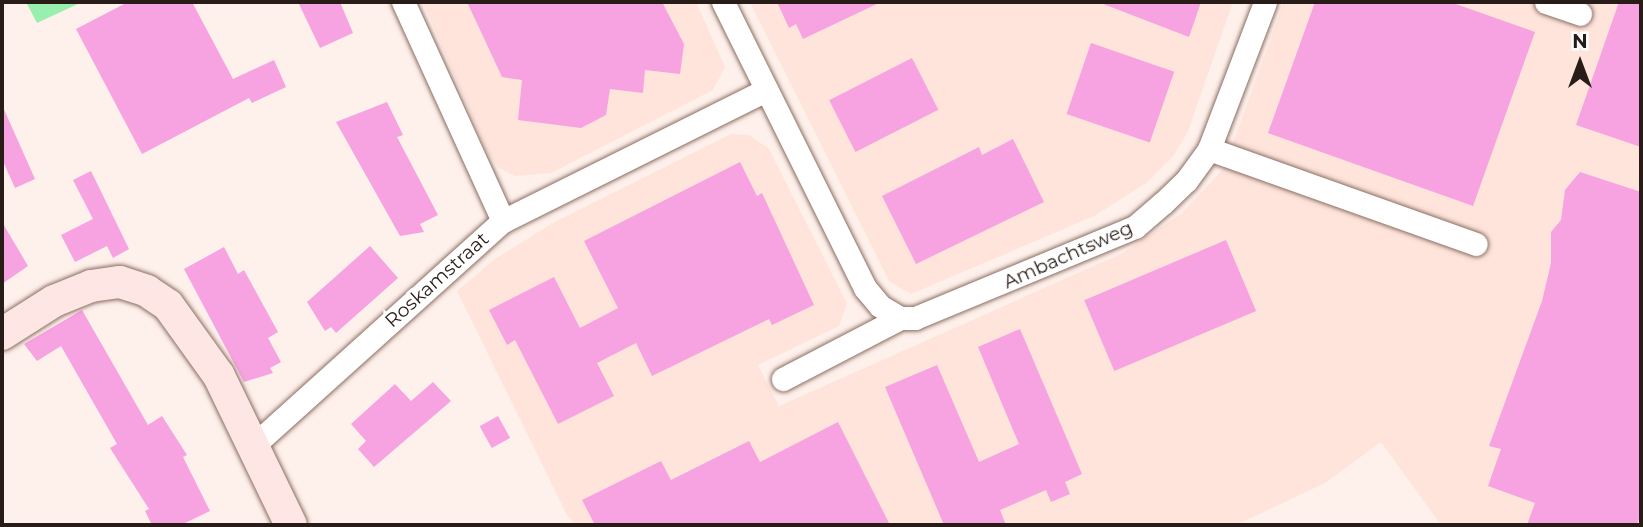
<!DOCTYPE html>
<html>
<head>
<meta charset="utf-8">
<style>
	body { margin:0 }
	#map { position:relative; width:1643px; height:527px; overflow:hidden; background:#fef0eb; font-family:Montserrat,sans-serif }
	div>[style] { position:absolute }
	.built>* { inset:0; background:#fee4db }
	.green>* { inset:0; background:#99efae }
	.building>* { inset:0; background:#f7a2e1; transform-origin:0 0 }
	.roads { filter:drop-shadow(0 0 2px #8b6e63) drop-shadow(0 0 2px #8b6e63) }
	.street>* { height:23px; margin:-11.5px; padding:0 11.5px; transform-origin:11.5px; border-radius:11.5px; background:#fff }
	.secondary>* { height:32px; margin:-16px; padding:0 16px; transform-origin:16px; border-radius:16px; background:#fde6e3 }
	span { translate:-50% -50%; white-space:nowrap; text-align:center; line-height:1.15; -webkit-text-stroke:6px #fff; paint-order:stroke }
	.street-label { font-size:19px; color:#281c18 }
	.frame { position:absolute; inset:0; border:4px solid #281c18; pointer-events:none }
	.north { position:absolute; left:1545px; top:28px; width:70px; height:70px; -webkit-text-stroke:5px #fff; paint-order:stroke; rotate:0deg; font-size:19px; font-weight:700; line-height:28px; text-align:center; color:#281c18 }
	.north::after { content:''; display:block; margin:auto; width:24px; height:32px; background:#281c18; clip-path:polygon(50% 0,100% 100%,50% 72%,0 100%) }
</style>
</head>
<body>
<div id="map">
	<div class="built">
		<div style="clip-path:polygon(423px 2px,696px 2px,725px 67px,713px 90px,551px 173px,515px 176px,499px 168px,488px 154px)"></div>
		<div style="clip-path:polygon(750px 2px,1233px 2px,1188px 131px,1174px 155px,1146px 183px,1094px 216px,911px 294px,889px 281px)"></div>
		<div style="clip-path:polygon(1284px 2px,1641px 2px,1641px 525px,1441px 525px,1381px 442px,1325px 483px,1236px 525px,575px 525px,567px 515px,457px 291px,495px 259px,551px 224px,731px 134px,749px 135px,769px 149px,847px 304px,839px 326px,758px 365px,779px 406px,1123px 253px,1182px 213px,1224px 168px)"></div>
	</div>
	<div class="green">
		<div style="clip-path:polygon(26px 2px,82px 2px,37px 23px)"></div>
	</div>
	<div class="building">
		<div style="clip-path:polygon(128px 2px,192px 2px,233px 79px,274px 60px,286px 87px,252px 103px,249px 98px,142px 154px,76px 29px)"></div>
		<div style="clip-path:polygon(298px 2px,340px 2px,353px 33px,320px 48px)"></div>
		<div style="clip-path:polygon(467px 2px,662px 2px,684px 44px,680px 74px,645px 70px,643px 93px,610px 89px,606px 115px,581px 128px,518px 120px,522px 80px,502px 77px)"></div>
		<div style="clip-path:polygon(777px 2px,881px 2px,803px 39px,796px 24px,789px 28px)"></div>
		<div style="clip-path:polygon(1098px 2px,1201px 2px,1189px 37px)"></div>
		<div style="clip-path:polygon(1315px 2px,1450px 2px,1535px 32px,1473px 206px,1268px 133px)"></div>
		<div style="clip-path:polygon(1619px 2px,1641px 2px,1641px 147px,1576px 125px)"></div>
		<div style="left:1091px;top:43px;width:88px;height:75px;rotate:19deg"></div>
		<div style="left:912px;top:58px;width:58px;height:93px;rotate:63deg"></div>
		<div style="clip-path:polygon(387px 102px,403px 135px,397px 137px,438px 215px,420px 224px,424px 232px,400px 236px,336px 122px)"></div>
		<div style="clip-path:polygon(2px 105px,35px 179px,15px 188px,2px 159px)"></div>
		<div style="clip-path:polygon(1013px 139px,1044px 202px,916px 264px,882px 196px,979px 147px,982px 155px)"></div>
		<div style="clip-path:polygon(740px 162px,757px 196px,762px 193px,814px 305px,772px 325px,769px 319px,652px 376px,636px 343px,597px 363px,614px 396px,558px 424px,515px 340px,507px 345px,489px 310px,554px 277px,580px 328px,618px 308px,584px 241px)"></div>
		<div style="clip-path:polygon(91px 171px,129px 249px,113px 258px,107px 246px,75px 262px,61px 235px,93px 219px,73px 180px)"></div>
		<div style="clip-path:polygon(1580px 172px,1641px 192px,1641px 513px,1637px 525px,1527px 525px,1535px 503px,1488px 486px,1501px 449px,1489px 446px,1542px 301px,1551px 263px,1551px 232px,1561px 220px,1565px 190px)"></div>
		<div style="clip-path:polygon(2px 222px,28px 266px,2px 284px)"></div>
		<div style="left:1226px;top:240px;width:77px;height:154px;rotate:67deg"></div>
		<div style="clip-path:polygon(370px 246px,398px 278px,336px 333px,331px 327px,325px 331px,307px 302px)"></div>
		<div style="clip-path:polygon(224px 247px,238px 274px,244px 270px,278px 332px,268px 338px,281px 362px,270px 368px,273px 373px,244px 382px,184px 269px)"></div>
		<div style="clip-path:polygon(82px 310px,148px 425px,162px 416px,187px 455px,183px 457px,210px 511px,181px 525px,152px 525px,145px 511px,149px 509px,110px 448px,117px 444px,61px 346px,37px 361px,24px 344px)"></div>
		<div style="clip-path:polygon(1020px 329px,1082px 474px,1065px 482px,1070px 494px,1051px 502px,1046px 490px,1000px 510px,1006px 525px,944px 525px,885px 387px,937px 365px,979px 462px,1019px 444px,978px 347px)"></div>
		<div style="clip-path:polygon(433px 382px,451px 401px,374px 467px,358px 449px,366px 441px,351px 424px,395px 384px,411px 401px)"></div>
		<div style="left:498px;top:416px;width:25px;height:21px;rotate:61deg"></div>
		<div style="clip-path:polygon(838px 422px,890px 525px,595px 525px,582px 500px,661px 461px,671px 480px,749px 441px,760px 462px)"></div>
	</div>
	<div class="roads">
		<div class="street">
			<div style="left:723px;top:2px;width:319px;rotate:63.6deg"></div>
			<div style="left:865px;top:288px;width:23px;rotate:50deg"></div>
			<div style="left:880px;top:306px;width:23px;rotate:31deg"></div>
			<div style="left:900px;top:318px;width:15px"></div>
			<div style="left:915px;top:318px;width:238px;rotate:-22.5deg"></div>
			<div style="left:1135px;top:227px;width:37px;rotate:-41deg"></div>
			<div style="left:1163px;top:203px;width:32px;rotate:-44deg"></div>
			<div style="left:1186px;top:181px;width:39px;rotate:-54deg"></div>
			<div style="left:1209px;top:149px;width:157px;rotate:-69.1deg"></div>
			<div style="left:1546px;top:2px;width:36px;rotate:19deg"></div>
			<div style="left:1209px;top:149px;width:283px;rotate:19.6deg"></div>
			<div style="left:503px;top:221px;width:294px;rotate:-26.5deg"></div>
			<div style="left:783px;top:379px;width:132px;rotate:-27.5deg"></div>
			<div style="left:255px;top:444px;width:334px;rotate:-42deg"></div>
			<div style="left:503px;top:221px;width:241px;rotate:-114.5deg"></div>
		</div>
		<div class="secondary">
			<div style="left:2px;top:334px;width:62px;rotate:-32.4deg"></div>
			<div style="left:54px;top:301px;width:40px;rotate:-22deg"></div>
			<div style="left:91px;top:286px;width:29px;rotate:-8deg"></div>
			<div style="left:120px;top:282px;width:28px;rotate:18deg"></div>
			<div style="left:147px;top:291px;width:25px;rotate:34deg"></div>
			<div style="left:168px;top:305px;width:87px;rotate:54.3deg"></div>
			<div style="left:219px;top:376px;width:165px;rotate:64.2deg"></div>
		</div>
	</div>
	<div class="street-label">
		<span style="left:1068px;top:255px;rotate:-24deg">Ambachtsweg</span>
		<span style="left:437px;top:280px;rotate:-42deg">Roskamstraat</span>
	</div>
	<div class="frame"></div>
	<div class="north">N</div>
</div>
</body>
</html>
